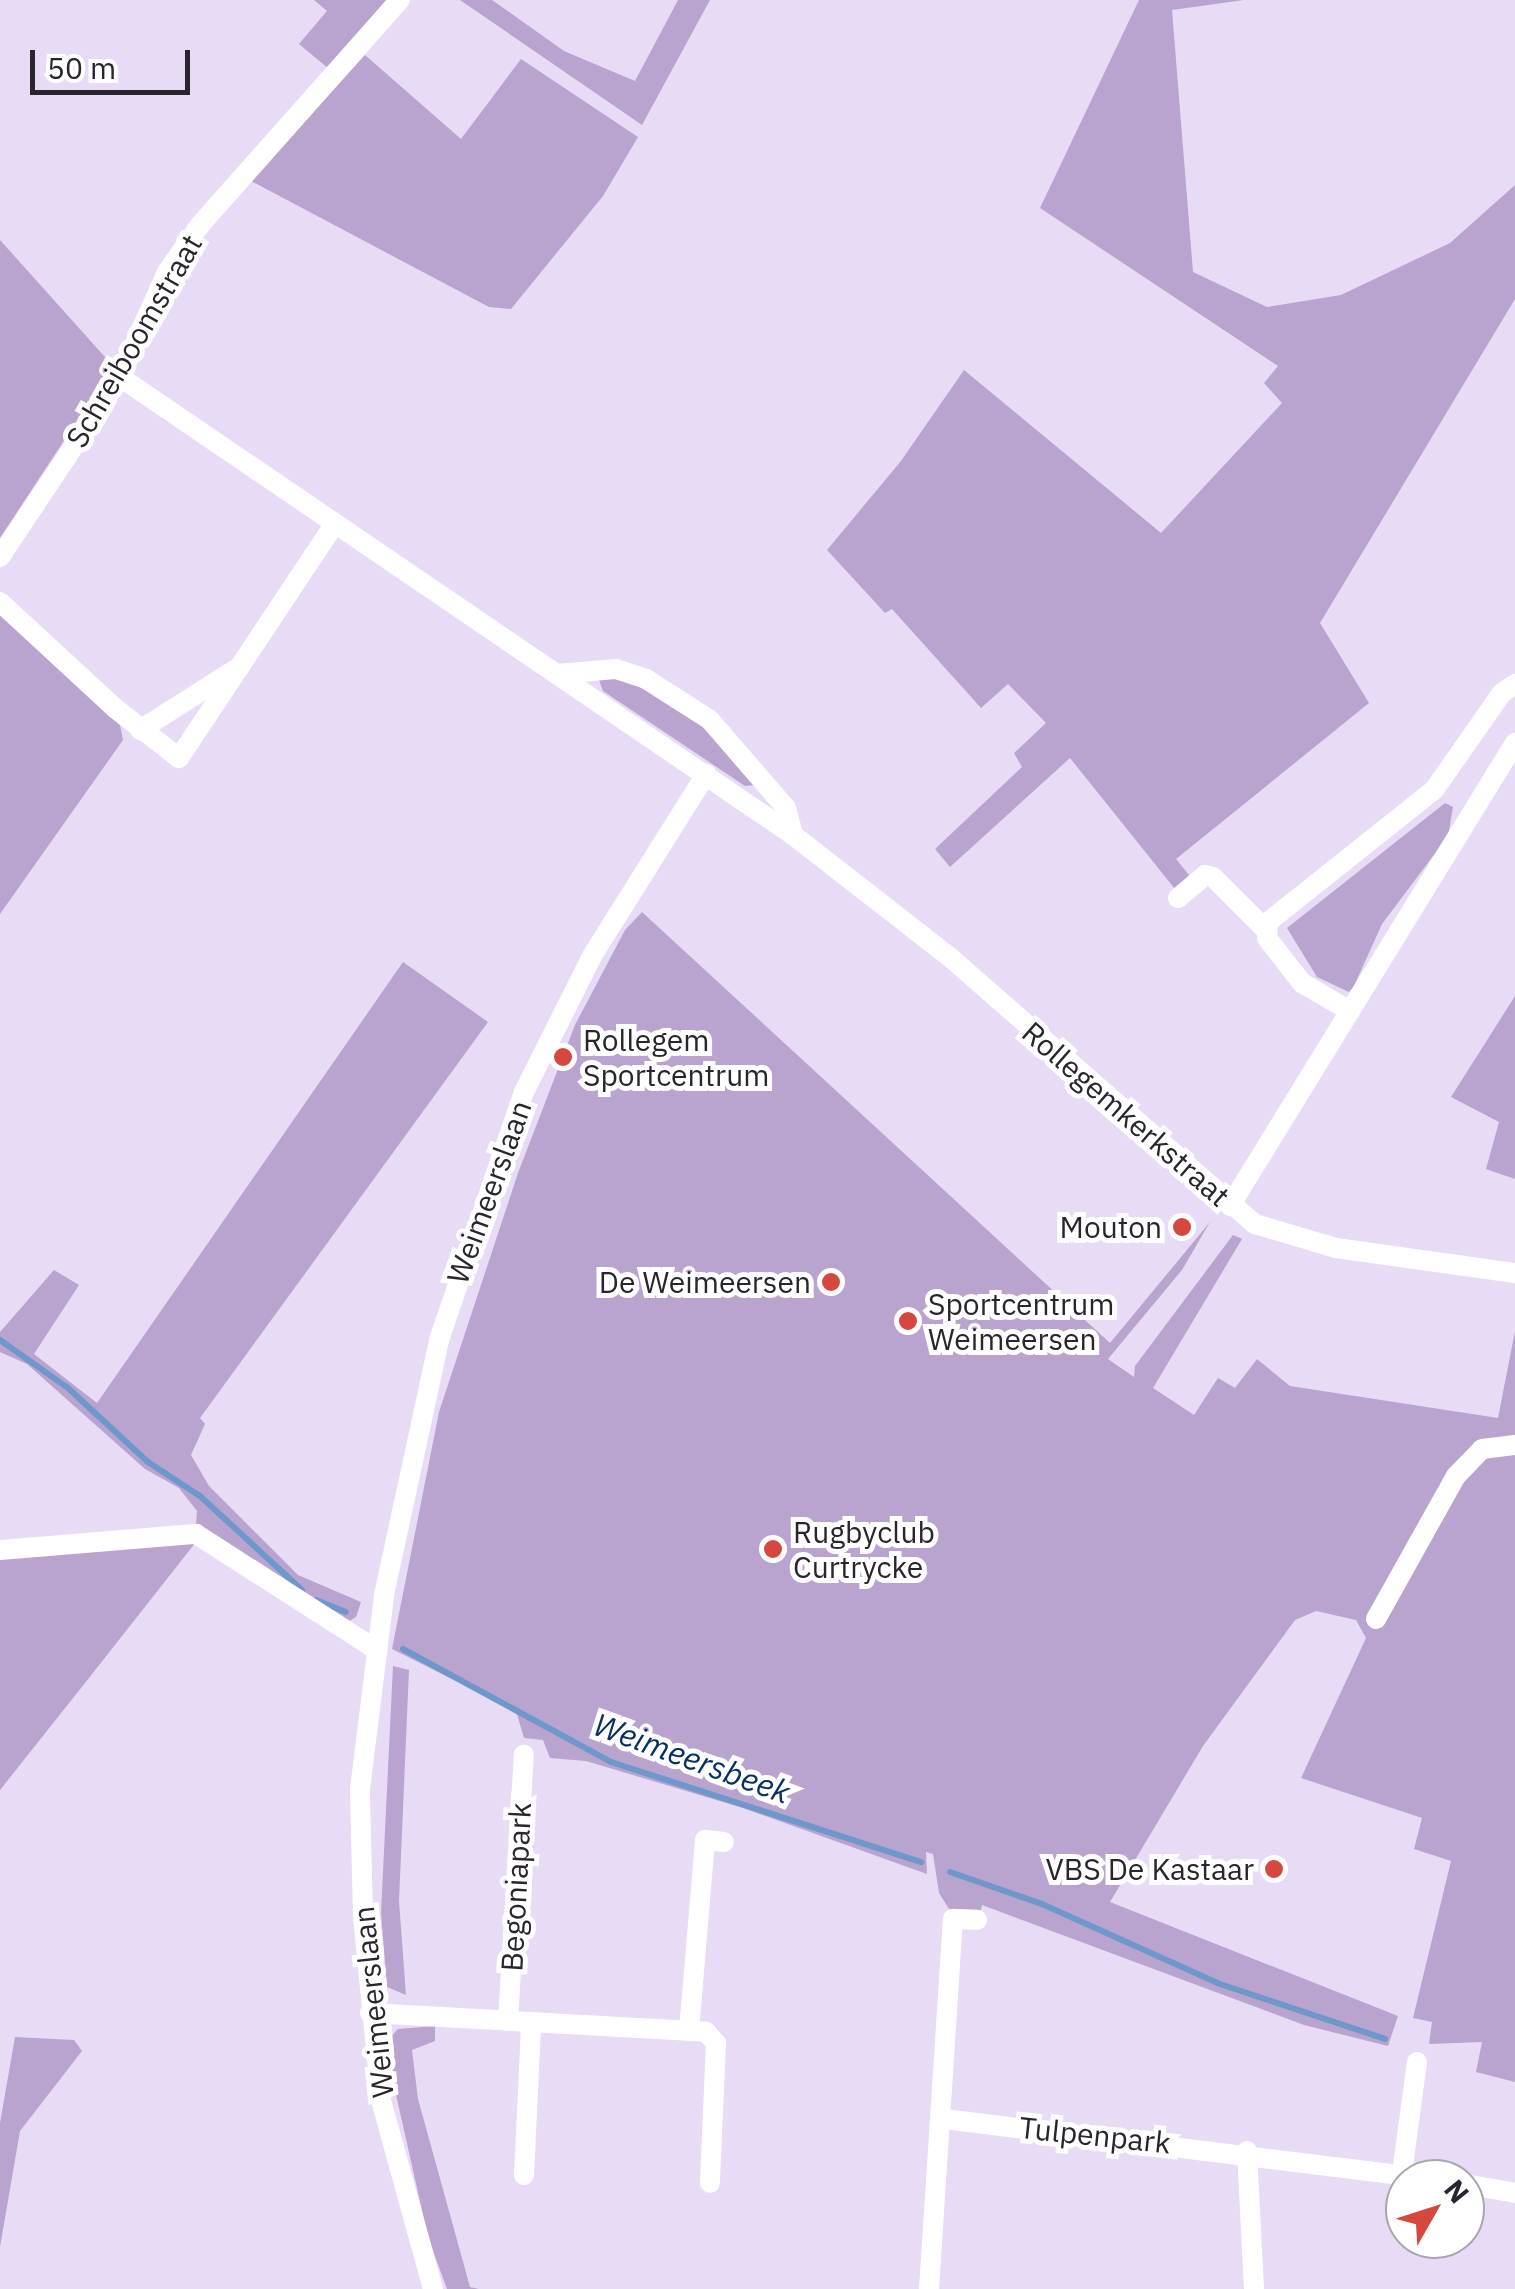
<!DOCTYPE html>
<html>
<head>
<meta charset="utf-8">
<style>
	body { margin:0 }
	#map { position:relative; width:1515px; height:2289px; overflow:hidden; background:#e8dbf6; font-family:"IBM Plex Sans",sans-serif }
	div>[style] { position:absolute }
	.green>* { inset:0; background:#b9a3cf }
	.stream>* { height:6px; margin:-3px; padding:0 3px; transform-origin:3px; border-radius:3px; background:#6f97cc }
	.street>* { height:20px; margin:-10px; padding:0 10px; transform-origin:10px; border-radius:10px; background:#fff }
	.dots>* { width:28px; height:28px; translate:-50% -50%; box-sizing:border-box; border:5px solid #fff; border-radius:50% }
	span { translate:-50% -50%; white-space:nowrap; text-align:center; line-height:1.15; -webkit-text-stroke:10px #fff; paint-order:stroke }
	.street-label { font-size:30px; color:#29242e }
	.poi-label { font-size:30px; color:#29242e }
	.left { translate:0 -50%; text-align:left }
	.right { translate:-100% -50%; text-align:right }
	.water-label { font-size:32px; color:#063161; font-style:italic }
	.north { position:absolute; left:1385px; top:2159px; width:100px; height:100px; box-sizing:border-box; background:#fff; border:2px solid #a9a7ab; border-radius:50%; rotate:51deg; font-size:28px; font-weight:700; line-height:40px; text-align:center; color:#29242e }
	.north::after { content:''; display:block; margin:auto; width:35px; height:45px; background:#d6473f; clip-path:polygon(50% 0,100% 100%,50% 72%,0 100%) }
	.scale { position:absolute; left:30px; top:50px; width:160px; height:45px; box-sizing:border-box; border:5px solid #29242e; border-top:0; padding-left:12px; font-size:30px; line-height:35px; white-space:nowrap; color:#29242e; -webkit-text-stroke:8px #fff; paint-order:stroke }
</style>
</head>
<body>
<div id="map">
	<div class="green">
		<div style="clip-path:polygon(314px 0,386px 0,329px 69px,299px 44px,327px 11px)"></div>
		<div style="clip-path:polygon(460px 0,492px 0,564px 51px,635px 81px,678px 0,710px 0,642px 125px)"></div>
		<div style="clip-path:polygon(1139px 0,1244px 0,1172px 10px,1193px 272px,1267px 307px,1341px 295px,1450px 243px,1515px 185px,1515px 299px,1320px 623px,1369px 703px,1176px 859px,1189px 875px,1175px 889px,1070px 758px,950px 867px,935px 849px,1022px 767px,1014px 753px,1046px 723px,1008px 684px,981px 708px,892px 609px,885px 613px,827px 550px,901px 461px,964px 370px,1161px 533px,1282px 403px,1264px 383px,1278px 366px,1040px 208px)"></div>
		<div style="clip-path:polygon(365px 55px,461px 139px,521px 59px,638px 137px,603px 196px,511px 309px,489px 307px,251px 181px)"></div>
		<div style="clip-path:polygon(0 240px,113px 366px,0 538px)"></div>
		<div style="clip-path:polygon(0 614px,120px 725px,123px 740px,0 914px)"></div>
		<div style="clip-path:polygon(604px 674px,632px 680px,687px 709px,756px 785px,745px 786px,603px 691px,599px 680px)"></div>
		<div style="clip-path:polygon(1445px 803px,1453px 807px,1448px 836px,1382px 924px,1354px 986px,1349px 992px,1317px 977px,1287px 928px)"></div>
		<div style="clip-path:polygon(642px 912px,1110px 1343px,1210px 1222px,1182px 1270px,1108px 1359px,1134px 1377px,1135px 1366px,1233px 1235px,1242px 1239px,1153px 1388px,1194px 1415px,1218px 1378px,1235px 1388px,1257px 1359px,1290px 1386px,1498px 1418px,1515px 1331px,1515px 2082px,1476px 2072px,1482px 2042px,1429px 2044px,1432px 2022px,1413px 2018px,1451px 1861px,1414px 1849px,1422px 1818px,1301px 1778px,1366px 1638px,1356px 1620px,1316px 1611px,1295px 1620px,1203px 1746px,1110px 1902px,1398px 2016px,1388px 2046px,1304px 2025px,982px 1905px,981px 1910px,949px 1909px,939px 1893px,933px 1854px,926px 1852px,927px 1874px,743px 1808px,586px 1761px,550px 1758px,543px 1740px,524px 1738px,516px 1711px,392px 1649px,439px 1412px,518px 1173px,575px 1025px,625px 930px)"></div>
		<div style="clip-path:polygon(403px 962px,488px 1022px,200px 1418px,205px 1424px,191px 1455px,209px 1486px,298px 1575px,361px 1602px,356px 1617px,346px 1623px,196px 1525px,197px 1511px,179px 1488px,145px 1469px,27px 1364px,0 1352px,0 1332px,54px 1270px,79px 1285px,34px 1354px,97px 1403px)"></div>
		<div style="clip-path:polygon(1515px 996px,1515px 1179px,1486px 1169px,1499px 1122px,1451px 1097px)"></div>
		<div style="clip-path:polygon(196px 1542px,85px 1683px,0 1790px,0 1556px)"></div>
		<div style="clip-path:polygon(393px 1666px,409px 1670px,399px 1901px,406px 1995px,387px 1987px,381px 1913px)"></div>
		<div style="clip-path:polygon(435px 2026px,435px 2041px,412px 2050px,418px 2099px,470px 2287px,479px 2289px,447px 2289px,428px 2237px,388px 2059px,388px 2040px,398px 2029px)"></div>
		<div style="clip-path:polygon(15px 2037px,74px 2040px,82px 2051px,20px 2131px,0 2247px,0 2123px)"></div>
	</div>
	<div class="stream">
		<div style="left:0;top:1340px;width:83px;rotate:35.2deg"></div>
		<div style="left:68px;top:1388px;width:109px;rotate:42.8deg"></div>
		<div style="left:148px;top:1462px;width:62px;rotate:33.2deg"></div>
		<div style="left:200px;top:1496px;width:139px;rotate:42.7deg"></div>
		<div style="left:316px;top:1600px;width:32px;rotate:22deg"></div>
		<div style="left:403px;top:1649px;width:237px;rotate:28.5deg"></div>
		<div style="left:611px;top:1762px;width:326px;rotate:17.9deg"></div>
		<div style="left:950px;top:1872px;width:97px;rotate:19.2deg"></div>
		<div style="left:1042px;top:1904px;width:195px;rotate:24.2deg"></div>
		<div style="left:1220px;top:1984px;width:174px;rotate:18.4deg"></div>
	</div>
	<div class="street">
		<div style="left:120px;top:377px;width:814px;rotate:34.24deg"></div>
		<div style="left:793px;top:835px;width:202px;rotate:37.9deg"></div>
		<div style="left:952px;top:959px;width:403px;rotate:41.2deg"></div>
		<div style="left:1255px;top:1224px;width:84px;rotate:16.5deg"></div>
		<div style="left:1336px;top:1248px;width:181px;rotate:8deg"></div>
		<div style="left:0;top:557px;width:216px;rotate:-56.3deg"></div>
		<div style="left:120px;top:377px;width:115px;rotate:-65.9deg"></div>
		<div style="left:167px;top:272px;width:57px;rotate:-54.9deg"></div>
		<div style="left:200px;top:225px;width:301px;rotate:-48.4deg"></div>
		<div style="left:0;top:602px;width:158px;rotate:42.7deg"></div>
		<div style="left:116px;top:709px;width:80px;rotate:37.9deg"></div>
		<div style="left:179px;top:758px;width:278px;rotate:-56.4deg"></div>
		<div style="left:557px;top:674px;width:59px;rotate:-4.8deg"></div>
		<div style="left:616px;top:669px;width:32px;rotate:18deg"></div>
		<div style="left:646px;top:679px;width:76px;rotate:32.6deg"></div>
		<div style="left:710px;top:720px;width:116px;rotate:49.2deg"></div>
		<div style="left:786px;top:808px;width:28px;rotate:75deg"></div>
		<div style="left:140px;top:730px;width:114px;rotate:-32.4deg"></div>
		<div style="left:1178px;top:898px;width:35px;rotate:-40deg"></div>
		<div style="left:1205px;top:875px;width:8px;rotate:14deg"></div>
		<div style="left:1213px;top:877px;width:74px;rotate:45deg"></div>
		<div style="left:1350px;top:1011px;width:56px;rotate:-149.7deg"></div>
		<div style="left:1302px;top:983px;width:57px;rotate:-127.9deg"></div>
		<div style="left:1267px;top:938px;width:16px;rotate:-86deg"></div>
		<div style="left:1268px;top:922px;width:212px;rotate:-38.5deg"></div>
		<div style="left:1434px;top:790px;width:118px;rotate:-55deg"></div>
		<div style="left:1502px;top:693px;width:16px;rotate:-35deg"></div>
		<div style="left:1230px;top:1206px;width:544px;rotate:-58.39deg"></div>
		<div style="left:0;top:1550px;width:197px;rotate:-4.7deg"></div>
		<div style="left:196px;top:1534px;width:215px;rotate:32.7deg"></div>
		<div style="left:1376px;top:1619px;width:164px;rotate:-60.8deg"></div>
		<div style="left:1456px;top:1476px;width:37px;rotate:-46deg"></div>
		<div style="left:1482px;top:1449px;width:33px;rotate:-7deg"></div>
		<div style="left:370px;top:2013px;width:337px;rotate:3.2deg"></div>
		<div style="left:706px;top:2032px;width:15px;rotate:48deg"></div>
		<div style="left:716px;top:2043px;width:140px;rotate:92.5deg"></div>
		<div style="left:508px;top:2021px;width:267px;rotate:-86.6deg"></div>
		<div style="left:689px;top:2031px;width:192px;rotate:-85.2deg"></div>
		<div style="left:705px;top:1840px;width:19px;rotate:6deg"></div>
		<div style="left:944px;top:2119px;width:495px;rotate:7deg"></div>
		<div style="left:1247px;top:2151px;width:138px;rotate:87.1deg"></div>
		<div style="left:1402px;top:2173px;width:112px;rotate:-82.3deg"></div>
		<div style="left:524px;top:2175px;width:149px;rotate:-87.3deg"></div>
		<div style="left:1465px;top:2184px;width:51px;rotate:10.2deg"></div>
		<div style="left:433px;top:2289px;width:196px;rotate:-105.4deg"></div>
		<div style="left:381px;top:2100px;width:185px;rotate:-95.6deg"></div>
		<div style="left:363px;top:1916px;width:127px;rotate:-91.4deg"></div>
		<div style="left:360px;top:1789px;width:195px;rotate:-82.9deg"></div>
		<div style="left:384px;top:1595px;width:261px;rotate:-77.8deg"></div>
		<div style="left:439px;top:1340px;width:260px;rotate:-71.1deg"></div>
		<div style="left:523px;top:1094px;width:154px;rotate:-63.4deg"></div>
		<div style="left:592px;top:956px;width:215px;rotate:-57.9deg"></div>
		<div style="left:929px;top:2289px;width:371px;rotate:-86.3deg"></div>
		<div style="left:953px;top:1919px;width:24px;rotate:2deg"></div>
	</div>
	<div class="dots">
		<div style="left:563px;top:1057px;background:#d6473f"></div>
		<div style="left:1182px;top:1227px;background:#d6473f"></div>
		<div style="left:831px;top:1282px;background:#d6473f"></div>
		<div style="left:908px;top:1321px;background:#d6473f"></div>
		<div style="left:773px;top:1549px;background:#d6473f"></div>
		<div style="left:1274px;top:1869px;background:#d6473f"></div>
	</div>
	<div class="street-label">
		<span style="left:134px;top:341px;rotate:-60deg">Schreiboomstraat</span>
		<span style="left:1126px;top:1114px;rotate:41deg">Rollegemkerkstraat</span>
		<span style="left:489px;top:1192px;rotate:-70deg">Weimeerslaan</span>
		<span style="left:516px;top:1887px;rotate:-87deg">Begoniapark</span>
		<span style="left:373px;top:2002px;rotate:-96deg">Weimeerslaan</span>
		<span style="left:1095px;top:2135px;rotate:6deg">Tulpenpark</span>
	</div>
	<div class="poi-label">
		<span class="left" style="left:583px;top:1057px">Rollegem<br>Sportcentrum</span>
		<span class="right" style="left:1162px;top:1227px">Mouton</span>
		<span class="right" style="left:811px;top:1282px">De Weimeersen</span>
		<span class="left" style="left:928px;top:1321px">Sportcentrum<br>Weimeersen</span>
		<span class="left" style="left:793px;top:1549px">Rugbyclub<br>Curtrycke</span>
		<span class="right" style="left:1254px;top:1869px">VBS De Kastaar</span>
	</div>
	<div class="water-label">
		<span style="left:692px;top:1758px;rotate:20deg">Weimeersbeek</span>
	</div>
	<div class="north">N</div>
	<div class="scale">50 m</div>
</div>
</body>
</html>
